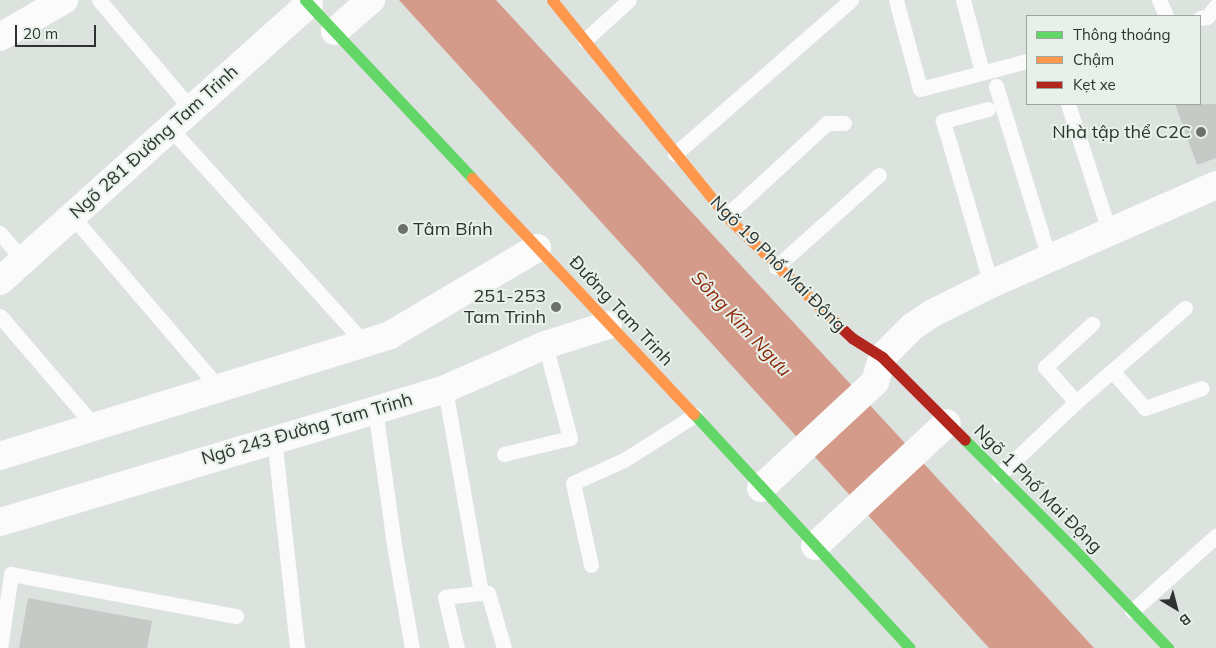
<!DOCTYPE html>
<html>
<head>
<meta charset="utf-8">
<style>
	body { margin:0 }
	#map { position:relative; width:1216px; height:648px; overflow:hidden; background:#dce2de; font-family:Mulish,sans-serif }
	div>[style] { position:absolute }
	.water>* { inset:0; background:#d49b8a }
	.building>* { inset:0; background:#c5cac7 }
	.lane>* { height:15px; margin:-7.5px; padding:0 7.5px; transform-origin:7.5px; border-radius:7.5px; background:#fafbfa }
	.street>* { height:28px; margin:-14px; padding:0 14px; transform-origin:14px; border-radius:14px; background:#fafbfa }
	.fast>* { height:11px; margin:-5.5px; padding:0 5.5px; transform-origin:5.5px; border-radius:5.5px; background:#63d668 }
	.slow>* { height:11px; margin:-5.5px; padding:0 5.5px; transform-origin:5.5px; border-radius:5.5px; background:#ff974d }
	.jam>* { height:11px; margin:-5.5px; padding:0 5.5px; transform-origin:5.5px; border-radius:5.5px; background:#b3261e }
	.dots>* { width:14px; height:14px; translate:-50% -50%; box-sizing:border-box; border:2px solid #e7f1ea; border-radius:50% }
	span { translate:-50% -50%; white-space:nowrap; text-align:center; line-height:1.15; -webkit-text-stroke:4px #e7f1ea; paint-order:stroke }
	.poi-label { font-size:18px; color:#2e3230 }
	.right { translate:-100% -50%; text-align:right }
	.left { translate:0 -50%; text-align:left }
	.street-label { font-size:18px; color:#2e3230 }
	.water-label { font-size:19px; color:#8e2a0a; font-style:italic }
	.legend { position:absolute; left:1026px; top:15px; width:175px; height:90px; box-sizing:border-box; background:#e7f1ea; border:1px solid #9da5a0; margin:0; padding:6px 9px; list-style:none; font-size:15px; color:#2e3230 }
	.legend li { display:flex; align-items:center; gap:10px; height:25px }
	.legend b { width:25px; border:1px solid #9da5a0 }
	.north { position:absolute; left:1151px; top:583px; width:50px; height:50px; -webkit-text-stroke:4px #e7f1ea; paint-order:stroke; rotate:143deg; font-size:14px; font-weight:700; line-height:20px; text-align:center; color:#2e3230 }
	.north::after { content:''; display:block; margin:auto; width:18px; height:22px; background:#2e3230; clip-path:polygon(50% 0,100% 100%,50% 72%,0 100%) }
	.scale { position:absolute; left:15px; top:25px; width:81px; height:22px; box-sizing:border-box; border:2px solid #2e3230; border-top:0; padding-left:6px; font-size:15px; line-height:18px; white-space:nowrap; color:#2e3230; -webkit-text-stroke:4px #e7f1ea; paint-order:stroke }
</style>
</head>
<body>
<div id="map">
	<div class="water">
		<div style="clip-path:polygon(399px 0,496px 0,1094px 648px,989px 648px)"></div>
	</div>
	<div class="building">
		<div style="clip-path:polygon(1175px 104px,1216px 104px,1216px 158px,1197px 165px)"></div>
		<div style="clip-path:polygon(28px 598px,152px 621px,147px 648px,19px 648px)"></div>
	</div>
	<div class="lane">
		<div style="left:99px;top:0;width:143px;rotate:49.8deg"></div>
		<div style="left:896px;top:0;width:92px;rotate:74.9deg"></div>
		<div style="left:920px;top:89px;width:111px;rotate:-14.7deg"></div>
		<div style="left:963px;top:0;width:74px;rotate:75.2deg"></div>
		<div style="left:1159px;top:0;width:17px;rotate:66deg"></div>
		<div style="left:1200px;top:18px;width:7px;rotate:-8deg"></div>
		<div style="left:1207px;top:17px;width:14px;rotate:-51deg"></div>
		<div style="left:585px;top:40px;width:59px;rotate:-42.3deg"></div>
		<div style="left:996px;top:86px;width:180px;rotate:72.9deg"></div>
		<div style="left:1068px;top:104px;width:133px;rotate:72.1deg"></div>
		<div style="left:988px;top:109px;width:47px;rotate:165.1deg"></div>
		<div style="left:943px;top:121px;width:170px;rotate:73.6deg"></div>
		<div style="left:170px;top:128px;width:290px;rotate:47.9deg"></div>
		<div style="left:675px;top:154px;width:234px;rotate:-41.2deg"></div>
		<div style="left:72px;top:216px;width:228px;rotate:49.5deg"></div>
		<div style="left:726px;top:216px;width:137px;rotate:-42.6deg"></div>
		<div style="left:827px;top:123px;width:17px"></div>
		<div style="left:0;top:233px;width:35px;rotate:50deg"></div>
		<div style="left:776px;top:267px;width:138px;rotate:-41.8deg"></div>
		<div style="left:0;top:316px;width:146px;rotate:49.4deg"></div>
		<div style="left:1113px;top:372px;width:48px;rotate:48.4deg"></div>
		<div style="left:1145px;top:408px;width:60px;rotate:-19.3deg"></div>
		<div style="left:445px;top:389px;width:207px;rotate:80deg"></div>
		<div style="left:481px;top:593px;width:36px;rotate:174deg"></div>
		<div style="left:445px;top:597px;width:52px;rotate:76.8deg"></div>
		<div style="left:1076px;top:402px;width:144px;rotate:-40.8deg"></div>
		<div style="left:375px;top:409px;width:143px;rotate:82deg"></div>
		<div style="left:395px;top:551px;width:98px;rotate:80.1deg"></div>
		<div style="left:274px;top:438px;width:211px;rotate:83.7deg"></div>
		<div style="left:504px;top:454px;width:68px;rotate:-13.6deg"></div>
		<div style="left:570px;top:438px;width:96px;rotate:-105deg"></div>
		<div style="left:999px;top:475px;width:106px;rotate:-43.5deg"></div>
		<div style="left:1076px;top:402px;width:47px;rotate:-131.5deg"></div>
		<div style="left:1045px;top:367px;width:64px;rotate:-42.5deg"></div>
		<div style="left:591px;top:565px;width:84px;rotate:-102.4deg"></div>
		<div style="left:573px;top:483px;width:56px;rotate:-24.3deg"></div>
		<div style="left:624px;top:460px;width:84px;rotate:-32.4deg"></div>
		<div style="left:481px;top:593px;width:7px"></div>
		<div style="left:488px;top:593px;width:57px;rotate:73.8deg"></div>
		<div style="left:1132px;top:611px;width:113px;rotate:-41.8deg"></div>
		<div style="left:0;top:648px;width:75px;rotate:-81.5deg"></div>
		<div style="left:11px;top:574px;width:229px;rotate:10.6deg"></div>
	</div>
	<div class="street">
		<div style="left:335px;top:31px;width:48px;rotate:-40.7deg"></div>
		<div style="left:0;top:37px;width:74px;rotate:-30deg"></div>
		<div style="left:0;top:281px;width:415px;rotate:-41.9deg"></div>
		<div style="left:0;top:456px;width:408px;rotate:-17.2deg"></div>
		<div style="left:390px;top:335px;width:171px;rotate:-30.6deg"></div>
		<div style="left:761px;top:488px;width:156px;rotate:-42.9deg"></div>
		<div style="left:875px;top:382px;width:26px;rotate:-74deg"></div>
		<div style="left:882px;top:357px;width:42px;rotate:-45deg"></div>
		<div style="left:912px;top:327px;width:23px;rotate:-34deg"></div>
		<div style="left:931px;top:314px;width:67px;rotate:-26.6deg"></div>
		<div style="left:991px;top:284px;width:246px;rotate:-23.7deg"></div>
		<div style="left:0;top:522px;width:464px;rotate:-16.6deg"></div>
		<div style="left:445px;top:389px;width:109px;rotate:-23.7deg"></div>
		<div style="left:545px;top:345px;width:66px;rotate:-17.6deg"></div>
		<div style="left:815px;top:546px;width:180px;rotate:-43deg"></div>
	</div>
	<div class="fast">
		<div style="left:305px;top:0;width:244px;rotate:46.8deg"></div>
		<div style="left:694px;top:414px;width:318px;rotate:47.3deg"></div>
		<div style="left:965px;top:440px;width:150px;rotate:45deg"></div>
		<div style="left:1071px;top:546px;width:141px;rotate:46.4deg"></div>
	</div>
	<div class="slow">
		<div style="left:552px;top:0;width:277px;rotate:51.1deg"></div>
		<div style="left:726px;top:216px;width:153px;rotate:44.2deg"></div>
		<div style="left:472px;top:178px;width:324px;rotate:46.8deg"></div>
	</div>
	<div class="jam">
		<div style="left:836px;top:323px;width:22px;rotate:43deg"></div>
		<div style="left:852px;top:338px;width:36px;rotate:32deg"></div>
		<div style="left:882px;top:357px;width:117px;rotate:45deg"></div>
	</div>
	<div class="dots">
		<div style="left:1201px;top:132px;background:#6b706d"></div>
		<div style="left:403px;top:229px;background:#6b706d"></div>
		<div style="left:556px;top:307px;background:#6b706d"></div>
	</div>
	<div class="poi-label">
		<span class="right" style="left:1191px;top:132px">Nhà tập thể C2C</span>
		<span class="left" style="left:413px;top:229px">Tâm Bính</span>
		<span class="right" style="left:546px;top:307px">251-253<br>Tam Trinh</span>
	</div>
	<div class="street-label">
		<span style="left:154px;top:142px;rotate:-42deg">Ngõ 281 Đường Tam Trinh</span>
		<span style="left:778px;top:264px;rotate:45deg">Ngõ 19 Phố Mai Động</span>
		<span style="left:621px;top:311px;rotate:47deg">Đường Tam Trinh</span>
		<span style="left:307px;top:429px;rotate:-16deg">Ngõ 243 Đường Tam Trinh</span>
		<span style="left:1038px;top:489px;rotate:45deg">Ngõ 1 Phố Mai Động</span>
	</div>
	<div class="water-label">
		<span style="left:741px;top:324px;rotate:47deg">Sông Kim Ngưu</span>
	</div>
	<ul class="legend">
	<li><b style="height:6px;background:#63d668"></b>Thông thoáng</li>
	<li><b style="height:6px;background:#ff974d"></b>Chậm</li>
	<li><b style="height:6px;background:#b3261e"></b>Kẹt xe</li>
	</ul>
	<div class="north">B</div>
	<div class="scale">20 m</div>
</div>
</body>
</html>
